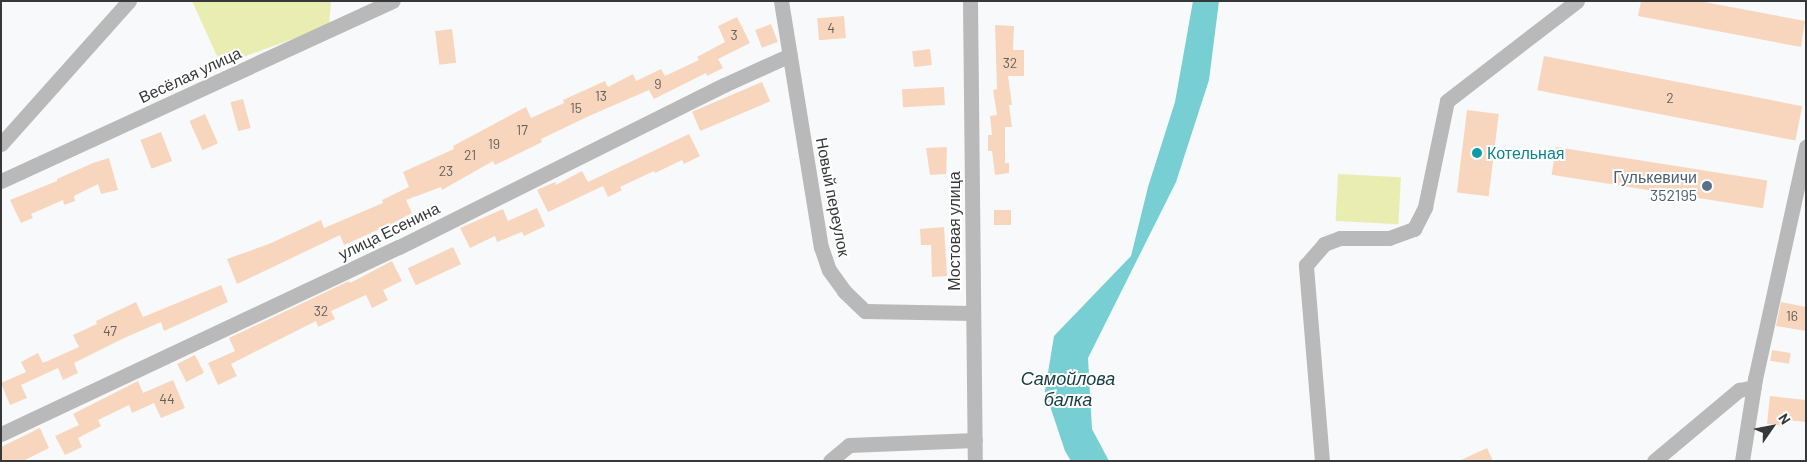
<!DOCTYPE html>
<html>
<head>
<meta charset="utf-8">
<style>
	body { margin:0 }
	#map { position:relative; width:1807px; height:462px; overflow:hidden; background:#f8f9fb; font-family:Barlow,sans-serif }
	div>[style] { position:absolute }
	.green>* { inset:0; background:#eaedb2; transform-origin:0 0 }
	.water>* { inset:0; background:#77ced3 }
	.building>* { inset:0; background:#f7d6bd; transform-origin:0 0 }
	.minor>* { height:15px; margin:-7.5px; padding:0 7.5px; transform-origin:7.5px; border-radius:7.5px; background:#bab9b9 }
	.dots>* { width:14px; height:14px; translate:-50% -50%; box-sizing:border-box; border:2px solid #fff; border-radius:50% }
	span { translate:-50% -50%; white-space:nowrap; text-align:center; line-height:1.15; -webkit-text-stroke:4px #fff; paint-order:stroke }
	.number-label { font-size:14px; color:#67605a }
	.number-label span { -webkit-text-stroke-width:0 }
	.street-label { font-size:16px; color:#373839 }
	.culture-label { font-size:16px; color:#0d838f }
	.left { translate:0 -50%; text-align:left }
	.service-label { font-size:16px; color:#4e5e75 }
	.right { translate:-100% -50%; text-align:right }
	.water-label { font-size:18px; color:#164042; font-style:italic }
	.frame { position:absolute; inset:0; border:2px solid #373839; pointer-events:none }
	.north { position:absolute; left:1747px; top:402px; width:50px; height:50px; -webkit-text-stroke:4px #fff; paint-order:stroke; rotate:57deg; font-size:14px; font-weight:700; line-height:20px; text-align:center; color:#373839 }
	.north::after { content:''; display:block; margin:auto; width:18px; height:22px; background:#373839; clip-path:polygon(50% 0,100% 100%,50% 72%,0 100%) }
</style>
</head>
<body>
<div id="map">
	<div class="green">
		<div style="clip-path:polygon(192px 1px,331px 1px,329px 26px,221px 65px)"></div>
		<div style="left:1338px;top:174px;width:63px;height:47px;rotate:3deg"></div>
	</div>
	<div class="water">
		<div style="clip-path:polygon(1193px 1px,1219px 1px,1209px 80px,1176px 182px,1088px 358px,1092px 429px,1109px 461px,1071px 461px,1065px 451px,1045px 391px,1054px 336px,1131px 256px,1148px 187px,1175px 102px)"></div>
	</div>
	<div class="building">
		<div style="clip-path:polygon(1641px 1px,1699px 1px,1805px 21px,1801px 47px,1638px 16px)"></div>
		<div style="left:844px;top:16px;width:22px;height:27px;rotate:85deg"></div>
		<div style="clip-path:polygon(737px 17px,750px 43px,718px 59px,723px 68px,707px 76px,706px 73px,654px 99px,649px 90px,589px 116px,541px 139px,542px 142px,495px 165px,493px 161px,442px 190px,441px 187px,406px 200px,412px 213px,393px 223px,344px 245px,340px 235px,237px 284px,227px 259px,269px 244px,321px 220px,324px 228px,383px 203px,382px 200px,409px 187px,403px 172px,454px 149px,453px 146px,526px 107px,531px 118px,564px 103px,563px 100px,605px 81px,608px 87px,633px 74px,636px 81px,661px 69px,665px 76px,699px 60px,697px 57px,725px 42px,718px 26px)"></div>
		<div style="left:771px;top:24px;width:19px;height:17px;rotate:69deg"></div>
		<div style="clip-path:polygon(995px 25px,1014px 26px,1013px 50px,1024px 50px,1024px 76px,1008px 76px,1012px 105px,1009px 105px,1012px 127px,1005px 127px,1005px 163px,1009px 163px,1009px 173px,995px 175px,992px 151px,988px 151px,988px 135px,992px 135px,990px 116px,997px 115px,993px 90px,997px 89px)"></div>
		<div style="left:452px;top:29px;width:34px;height:17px;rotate:83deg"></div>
		<div style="left:930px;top:49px;width:16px;height:18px;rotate:83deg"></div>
		<div style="left:1544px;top:56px;width:263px;height:35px;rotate:11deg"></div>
		<div style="left:762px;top:82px;width:21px;height:76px;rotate:67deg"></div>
		<div style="left:944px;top:87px;width:18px;height:42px;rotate:87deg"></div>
		<div style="left:243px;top:99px;width:30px;height:13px;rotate:75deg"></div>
		<div style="left:1467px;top:110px;width:32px;height:83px;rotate:7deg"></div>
		<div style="left:205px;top:114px;width:32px;height:17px;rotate:66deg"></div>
		<div style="left:161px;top:132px;width:31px;height:22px;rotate:69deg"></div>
		<div style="clip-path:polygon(689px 134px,700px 156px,684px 164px,682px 160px,655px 173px,654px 171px,620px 187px,622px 190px,608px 197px,603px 186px,548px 212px,537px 190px,555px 182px,556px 185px,582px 171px,588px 182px)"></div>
		<div style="clip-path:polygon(947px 147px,946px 174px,930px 175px,926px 148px)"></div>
		<div style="left:1556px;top:147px;width:214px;height:28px;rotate:9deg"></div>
		<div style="clip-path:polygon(109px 158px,118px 190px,101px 194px,98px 184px,74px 196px,75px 201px,64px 205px,63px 200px,31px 214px,33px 218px,21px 223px,10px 200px,57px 181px,57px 179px,93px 163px)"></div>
		<div style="clip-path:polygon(537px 208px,545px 226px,524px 236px,522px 232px,497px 242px,495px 236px,470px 248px,460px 228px,503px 209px,508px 221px)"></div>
		<div style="left:994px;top:210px;width:17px;height:15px"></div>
		<div style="clip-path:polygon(944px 227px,947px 276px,932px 277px,931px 245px,921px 245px,920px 229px)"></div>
		<div style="left:453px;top:247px;width:19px;height:50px;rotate:65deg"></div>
		<div style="clip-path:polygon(392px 261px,402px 281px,383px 290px,388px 300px,372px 308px,366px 295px,331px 311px,335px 319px,318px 327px,316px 321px,231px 364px,237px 376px,218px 385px,208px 363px,235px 351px,229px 338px,349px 281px,350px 283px)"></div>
		<div style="clip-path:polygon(221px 285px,228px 302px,164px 331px,161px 322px,122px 339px,74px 363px,78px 373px,63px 380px,58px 368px,21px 385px,27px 398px,10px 405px,1px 383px,26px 372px,21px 362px,38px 353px,43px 363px,79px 347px,73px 335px,97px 324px,96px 321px,136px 302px,143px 317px)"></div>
		<div style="clip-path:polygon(1781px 302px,1806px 307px,1806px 331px,1776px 326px)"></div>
		<div style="left:1772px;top:350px;width:19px;height:11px;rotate:9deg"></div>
		<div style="left:195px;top:355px;width:20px;height:20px;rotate:63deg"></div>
		<div style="clip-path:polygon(173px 380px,185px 408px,161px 418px,154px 403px,132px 413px,129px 405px,98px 420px,101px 426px,78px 438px,82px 447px,65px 455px,55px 436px,79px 425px,73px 414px,138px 381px,143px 393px)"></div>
		<div style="clip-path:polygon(1770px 396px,1806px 400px,1806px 422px,1786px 420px,1786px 426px,1767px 424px)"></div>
		<div style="clip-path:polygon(40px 428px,49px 448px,23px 461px,1px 461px,1px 447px)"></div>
		<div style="clip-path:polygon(1487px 448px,1493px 461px,1459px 461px)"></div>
	</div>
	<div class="minor">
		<div style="left:781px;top:1px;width:249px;rotate:80.8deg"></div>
		<div style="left:821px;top:247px;width:24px;rotate:71deg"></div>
		<div style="left:829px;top:270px;width:26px;rotate:54deg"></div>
		<div style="left:844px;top:291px;width:29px;rotate:44deg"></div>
		<div style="left:865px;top:311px;width:107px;rotate:1.1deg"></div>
		<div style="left:970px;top:1px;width:460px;rotate:89.4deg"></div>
		<div style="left:1px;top:144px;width:192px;rotate:-48.2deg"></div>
		<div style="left:1px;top:181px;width:431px;rotate:-24.7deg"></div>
		<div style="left:1px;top:434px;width:440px;rotate:-25.2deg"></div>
		<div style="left:399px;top:247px;width:363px;rotate:-26.5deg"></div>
		<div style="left:724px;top:85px;width:72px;rotate:-24.4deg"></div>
		<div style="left:830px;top:461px;width:25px;rotate:-40deg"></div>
		<div style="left:849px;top:445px;width:126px;rotate:-2.3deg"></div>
		<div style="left:1322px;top:461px;width:197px;rotate:-94.7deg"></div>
		<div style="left:1306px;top:265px;width:28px;rotate:-49deg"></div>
		<div style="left:1324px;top:244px;width:17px;rotate:-21deg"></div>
		<div style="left:1340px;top:238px;width:49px"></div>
		<div style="left:1389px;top:238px;width:27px;rotate:-20deg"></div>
		<div style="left:1414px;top:229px;width:25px;rotate:-63deg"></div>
		<div style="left:1425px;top:207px;width:108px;rotate:-78.3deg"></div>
		<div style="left:1447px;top:101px;width:164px;rotate:-37.6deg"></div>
		<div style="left:1654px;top:461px;width:111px;rotate:-39.9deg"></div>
		<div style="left:1739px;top:390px;width:15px;rotate:-11deg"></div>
		<div style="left:1742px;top:461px;width:83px;rotate:-81deg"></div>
		<div style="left:1755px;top:379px;width:238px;rotate:-77.6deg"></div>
	</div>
	<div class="dots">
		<div style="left:1477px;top:153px;background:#0f9aa8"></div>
		<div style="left:1707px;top:186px;background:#5c6f8a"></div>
	</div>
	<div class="number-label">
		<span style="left:831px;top:28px">4</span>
		<span style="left:734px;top:35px">3</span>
		<span style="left:1010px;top:63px">32</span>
		<span style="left:658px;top:84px">9</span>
		<span style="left:601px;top:96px">13</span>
		<span style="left:1670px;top:98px">2</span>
		<span style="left:576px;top:108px">15</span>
		<span style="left:522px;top:130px">17</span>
		<span style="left:494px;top:144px">19</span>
		<span style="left:470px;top:155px">21</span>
		<span style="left:446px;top:171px">23</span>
		<span style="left:321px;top:311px">32</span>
		<span style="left:1792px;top:316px">16</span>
		<span style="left:110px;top:331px">47</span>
		<span style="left:167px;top:399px">44</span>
	</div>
	<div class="street-label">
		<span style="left:190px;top:75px;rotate:-25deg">Весёлая улица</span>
		<span style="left:833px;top:197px;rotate:79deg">Новый переулок</span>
		<span style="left:389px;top:231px;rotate:-26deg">улица Есенина</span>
		<span style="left:954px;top:231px;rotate:-90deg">Мостовая улица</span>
	</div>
	<div class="culture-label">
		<span class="left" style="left:1487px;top:153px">Котельная</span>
	</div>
	<div class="service-label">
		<span class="right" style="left:1697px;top:186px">Гулькевичи<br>352195</span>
	</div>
	<div class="water-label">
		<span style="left:1068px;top:389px">Самойлова<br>балка</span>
	</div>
	<div class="frame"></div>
	<div class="north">N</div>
</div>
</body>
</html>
